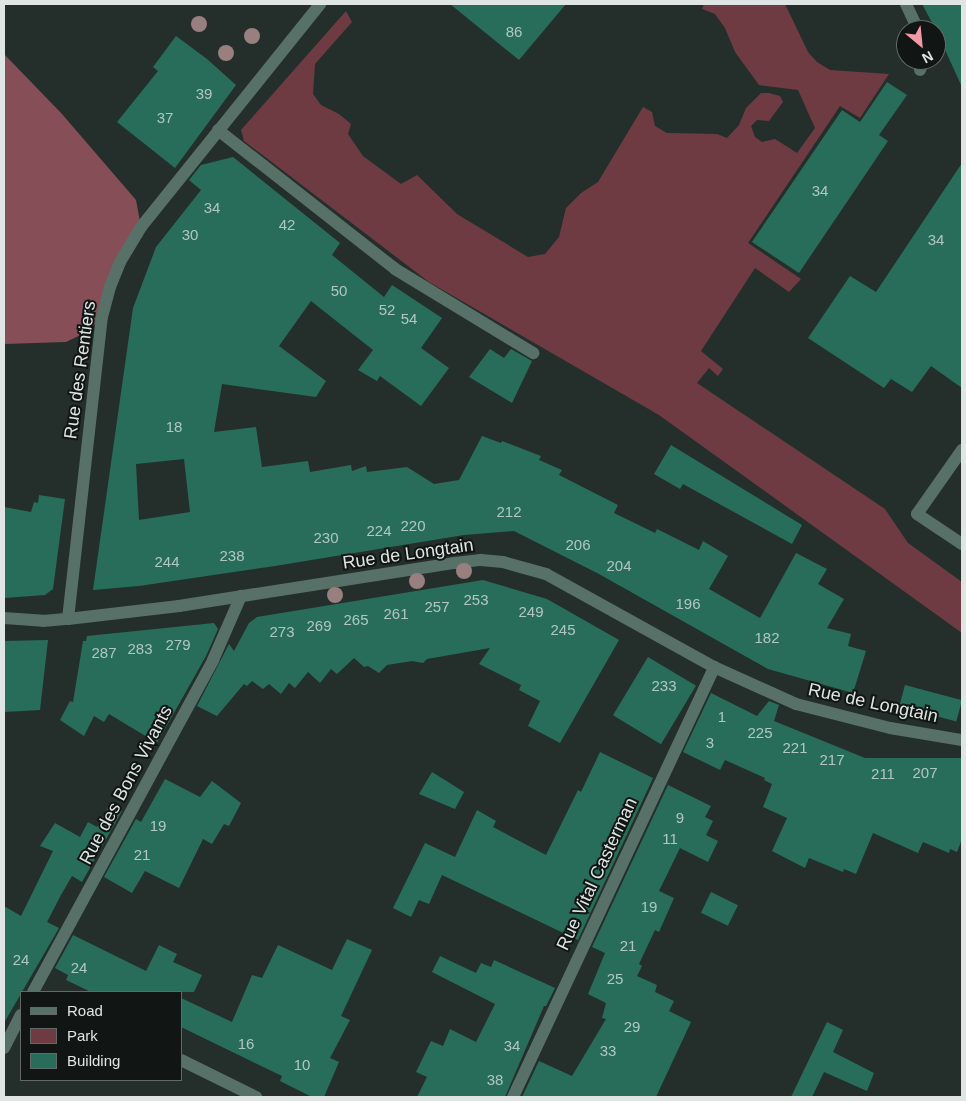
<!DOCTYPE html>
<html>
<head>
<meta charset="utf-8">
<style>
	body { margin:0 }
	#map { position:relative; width:966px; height:1101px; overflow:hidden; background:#242f2b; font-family:Arial,sans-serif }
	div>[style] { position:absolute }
	.green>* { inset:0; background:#6e3b43 }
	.forest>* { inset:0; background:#864e56 }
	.building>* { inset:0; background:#286d59; transform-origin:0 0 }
	.minor>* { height:12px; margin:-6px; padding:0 6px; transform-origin:6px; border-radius:6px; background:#577168 }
	.trees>* { width:16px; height:16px; margin:-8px; border-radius:50%; background:#997f80 }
	span { translate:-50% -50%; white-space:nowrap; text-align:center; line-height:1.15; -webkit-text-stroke:4px #111614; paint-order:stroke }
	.number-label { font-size:15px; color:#b0c7c0 }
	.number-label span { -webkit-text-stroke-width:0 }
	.street-label { font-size:18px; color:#dee5e2 }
	.frame { position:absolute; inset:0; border:5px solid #dee5e2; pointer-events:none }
	.legend { position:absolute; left:20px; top:991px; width:162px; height:90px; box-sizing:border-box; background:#111614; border:1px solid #636966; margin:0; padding:6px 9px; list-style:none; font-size:15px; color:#dee5e2 }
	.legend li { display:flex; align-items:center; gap:10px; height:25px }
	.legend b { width:25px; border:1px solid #636966 }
	.north { position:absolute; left:896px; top:20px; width:50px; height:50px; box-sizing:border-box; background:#111614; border:1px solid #636966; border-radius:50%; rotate:152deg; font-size:14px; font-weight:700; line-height:20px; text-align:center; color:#dee5e2 }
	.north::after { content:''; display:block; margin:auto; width:18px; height:22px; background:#f49aa6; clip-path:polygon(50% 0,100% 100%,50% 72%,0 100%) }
</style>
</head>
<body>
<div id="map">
	<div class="green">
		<div style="clip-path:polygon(704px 4px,785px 4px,808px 52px,817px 62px,830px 70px,889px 74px,860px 118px,840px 106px,748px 243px,801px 279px,789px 292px,755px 268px,701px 351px,723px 369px,718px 376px,709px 368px,697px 383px,885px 509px,908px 543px,962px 582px,962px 633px,659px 415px,429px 282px,244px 141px,241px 130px,346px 11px,352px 22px,315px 64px,313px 94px,321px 105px,339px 114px,351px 124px,348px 134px,363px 156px,401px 184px,417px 175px,457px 214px,528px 257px,545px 254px,559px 237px,566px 208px,581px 193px,598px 182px,643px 107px,652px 112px,655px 126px,667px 133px,717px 134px,727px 138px,739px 125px,746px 108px,761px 93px,769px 93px,780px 96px,783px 102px,769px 121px,757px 120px,751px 126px,755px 137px,762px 142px,775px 139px,797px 153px,815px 128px,798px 90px,759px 85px,735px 52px,725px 28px,715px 14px,702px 9px)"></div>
	</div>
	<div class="forest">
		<div style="clip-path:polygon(4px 54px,62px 114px,136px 200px,141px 227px,102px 317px,87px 332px,66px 342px,4px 344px)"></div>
	</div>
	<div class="building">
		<div style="clip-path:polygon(450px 4px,566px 4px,519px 60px)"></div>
		<div style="clip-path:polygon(922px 4px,962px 4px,962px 87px,936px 30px)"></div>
		<div style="clip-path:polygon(176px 36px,207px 59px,236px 85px,175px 168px,117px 122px,158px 71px,153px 67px)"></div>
		<div style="clip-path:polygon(887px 82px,907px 95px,879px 135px,888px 141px,799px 273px,752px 242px,842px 110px,860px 122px)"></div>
		<div style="clip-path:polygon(evenodd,233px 157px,340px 243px,332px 255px,384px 297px,392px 285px,442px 318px,421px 348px,449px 368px,421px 406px,380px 376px,377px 381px,358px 370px,373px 350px,311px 301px,279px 346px,326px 381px,316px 397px,222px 384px,214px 432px,256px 427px,262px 467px,308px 461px,310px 472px,351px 465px,352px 471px,366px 466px,367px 472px,407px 467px,434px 484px,459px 480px,482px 436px,501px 443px,502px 441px,541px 456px,539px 460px,562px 470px,559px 475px,618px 505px,614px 513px,655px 533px,657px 529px,699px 550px,703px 541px,728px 556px,709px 589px,760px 618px,796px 553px,827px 569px,818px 584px,844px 599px,827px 628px,851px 634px,848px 646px,866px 651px,853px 693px,768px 669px,599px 574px,514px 531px,464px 535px,275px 566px,139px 586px,93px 590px,133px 308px,156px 247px,201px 190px,189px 180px,201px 165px,233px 157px,184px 459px,190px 512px,139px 520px,136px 464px,184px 459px)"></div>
		<div style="clip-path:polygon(962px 163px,962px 388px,931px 366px,912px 392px,891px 379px,884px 388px,808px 338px,850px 276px,876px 292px)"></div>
		<div style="clip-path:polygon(490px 349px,504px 358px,511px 349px,532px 361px,512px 403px,469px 377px)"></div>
		<div style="clip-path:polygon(671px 445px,802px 525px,792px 544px,683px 484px,680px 489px,654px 474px)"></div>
		<div style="clip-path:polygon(39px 495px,65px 499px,53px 589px,45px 595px,4px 598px,4px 507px,31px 512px,34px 502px,38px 503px)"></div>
		<div style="clip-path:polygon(483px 580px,547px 599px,619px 640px,560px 743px,528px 726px,540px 701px,519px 690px,521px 685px,479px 664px,490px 648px,427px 659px,423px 663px,412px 661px,387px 665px,379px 673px,368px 666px,364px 667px,354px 658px,337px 674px,331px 669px,320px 683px,308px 672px,295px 688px,289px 683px,281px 694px,269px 684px,263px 689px,252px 681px,247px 686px,244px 684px,217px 716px,197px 706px,229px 644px,234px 651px,249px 623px,257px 617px)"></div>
		<div style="clip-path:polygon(214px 623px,218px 629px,206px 656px,157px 743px,109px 714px,104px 722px,94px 716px,84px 736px,60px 720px,70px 701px,73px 702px,83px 641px,86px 641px,87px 636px)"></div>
		<div style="clip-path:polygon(48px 640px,40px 710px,4px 712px,4px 641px)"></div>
		<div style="left:648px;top:657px;width:56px;height:68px;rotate:31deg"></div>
		<div style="left:905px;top:685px;width:59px;height:22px;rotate:15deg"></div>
		<div style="clip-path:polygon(711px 693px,757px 716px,769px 701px,779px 705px,774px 721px,865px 758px,962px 758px,962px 839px,957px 852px,950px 849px,949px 853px,923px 842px,918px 853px,873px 833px,856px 874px,844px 869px,843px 872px,809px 858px,805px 868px,772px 851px,787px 818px,763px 807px,772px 784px,764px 780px,765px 778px,725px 760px,720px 770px,683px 752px)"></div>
		<div style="clip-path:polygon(600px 752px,653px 778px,578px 940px,442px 875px,429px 904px,419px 900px,411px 917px,393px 908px,425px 843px,455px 857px,477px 810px,496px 821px,493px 827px,546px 855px,578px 790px,581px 792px)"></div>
		<div style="clip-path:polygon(432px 772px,464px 792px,455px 809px,419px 794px)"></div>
		<div style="clip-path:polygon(165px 779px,200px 797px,212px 781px,241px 803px,229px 826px,224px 824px,212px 844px,203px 839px,179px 888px,145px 871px,132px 893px,104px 877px,136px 819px,141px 822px)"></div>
		<div style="clip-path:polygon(668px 785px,711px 806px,705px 817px,713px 821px,706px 835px,718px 841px,708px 862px,680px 848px,659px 891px,674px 898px,659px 932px,655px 930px,639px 964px,642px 966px,637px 976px,657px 985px,655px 992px,674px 1001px,669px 1011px,691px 1022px,656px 1097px,522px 1097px,539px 1061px,572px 1076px,606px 1019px,602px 1018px,606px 1003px,588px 994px,605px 953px,592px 947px)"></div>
		<div style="clip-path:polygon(110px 804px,122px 811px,82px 882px,72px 876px,61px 895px,47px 922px,59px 928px,4px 1023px,4px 906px,21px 916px,53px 851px,40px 846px,55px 823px,80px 837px,88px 822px,97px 827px)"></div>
		<div style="left:711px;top:892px;width:30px;height:23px;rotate:26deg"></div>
		<div style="clip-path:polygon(73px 935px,146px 971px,159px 945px,177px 954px,173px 962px,202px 975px,194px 992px,91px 992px,66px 980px,68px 975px,55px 968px)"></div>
		<div style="clip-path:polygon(347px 939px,372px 950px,341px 1016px,350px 1020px,330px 1058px,339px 1062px,324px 1097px,312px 1097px,280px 1081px,282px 1076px,181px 1027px,181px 998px,232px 1022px,252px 975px,262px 978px,278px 945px,332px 970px)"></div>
		<div style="clip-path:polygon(440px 956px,476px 973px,481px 963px,491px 967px,494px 960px,555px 988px,546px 1006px,544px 1006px,505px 1097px,417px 1097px,427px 1077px,416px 1072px,431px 1041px,443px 1046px,450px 1029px,476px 1042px,495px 1004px,432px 972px)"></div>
		<div style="clip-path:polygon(827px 1022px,843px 1030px,833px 1052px,874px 1073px,867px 1091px,824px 1072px,812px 1097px,791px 1097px)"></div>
	</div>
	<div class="minor">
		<div style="left:906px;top:4px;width:29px;rotate:65deg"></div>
		<div style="left:920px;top:70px;width:11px;rotate:-68deg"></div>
		<div style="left:218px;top:130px;width:225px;rotate:38.1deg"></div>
		<div style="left:395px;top:269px;width:162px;rotate:31.3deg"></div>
		<div style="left:962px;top:450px;width:78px;rotate:125.1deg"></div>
		<div style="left:917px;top:514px;width:54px;rotate:33.7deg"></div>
		<div style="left:4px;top:618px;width:39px;rotate:4deg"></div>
		<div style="left:43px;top:621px;width:25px;rotate:-5deg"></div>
		<div style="left:68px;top:619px;width:112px;rotate:-6.7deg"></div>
		<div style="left:179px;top:606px;width:279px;rotate:-8.9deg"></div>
		<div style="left:455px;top:563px;width:26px;rotate:-7deg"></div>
		<div style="left:481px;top:560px;width:22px;rotate:5deg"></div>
		<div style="left:503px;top:562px;width:45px;rotate:15.6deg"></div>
		<div style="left:546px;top:574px;width:192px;rotate:29deg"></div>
		<div style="left:714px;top:667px;width:90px;rotate:24.3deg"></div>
		<div style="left:796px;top:704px;width:97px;rotate:14.3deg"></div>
		<div style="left:890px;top:728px;width:73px;rotate:9.5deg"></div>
		<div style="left:68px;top:619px;width:304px;rotate:-83.6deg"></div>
		<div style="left:102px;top:317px;width:31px;rotate:-75deg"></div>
		<div style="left:110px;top:287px;width:27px;rotate:-68deg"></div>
		<div style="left:120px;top:262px;width:41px;rotate:-59deg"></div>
		<div style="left:141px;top:227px;width:286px;rotate:-51.2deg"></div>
		<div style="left:33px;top:992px;width:378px;rotate:-61.5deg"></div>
		<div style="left:213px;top:660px;width:70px;rotate:-66.4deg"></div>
		<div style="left:4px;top:1048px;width:37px;rotate:-63deg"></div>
		<div style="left:181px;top:1060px;width:84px;rotate:26.3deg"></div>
		<div style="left:513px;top:1097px;width:475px;rotate:-64.9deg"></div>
	</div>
	<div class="trees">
		<div style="left:199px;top:24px"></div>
		<div style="left:252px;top:36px"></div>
		<div style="left:226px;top:53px"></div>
		<div style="left:464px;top:571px"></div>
		<div style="left:417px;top:581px"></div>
		<div style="left:335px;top:595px"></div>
	</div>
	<div class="number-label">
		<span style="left:514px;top:32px">86</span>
		<span style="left:204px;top:94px">39</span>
		<span style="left:165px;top:118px">37</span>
		<span style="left:820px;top:191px">34</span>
		<span style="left:212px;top:208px">34</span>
		<span style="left:287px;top:225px">42</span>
		<span style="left:190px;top:235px">30</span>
		<span style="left:936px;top:240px">34</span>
		<span style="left:339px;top:291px">50</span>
		<span style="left:387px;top:310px">52</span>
		<span style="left:409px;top:319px">54</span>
		<span style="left:174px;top:427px">18</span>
		<span style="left:509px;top:512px">212</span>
		<span style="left:413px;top:526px">220</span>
		<span style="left:379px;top:531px">224</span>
		<span style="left:326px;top:538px">230</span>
		<span style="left:578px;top:545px">206</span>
		<span style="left:232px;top:556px">238</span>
		<span style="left:167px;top:562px">244</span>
		<span style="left:619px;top:566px">204</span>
		<span style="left:476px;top:600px">253</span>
		<span style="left:688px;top:604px">196</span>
		<span style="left:437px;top:607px">257</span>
		<span style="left:531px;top:612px">249</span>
		<span style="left:396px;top:614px">261</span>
		<span style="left:356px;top:620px">265</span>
		<span style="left:319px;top:626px">269</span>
		<span style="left:563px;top:630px">245</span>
		<span style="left:282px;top:632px">273</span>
		<span style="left:767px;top:638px">182</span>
		<span style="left:178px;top:645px">279</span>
		<span style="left:140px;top:649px">283</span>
		<span style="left:104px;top:653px">287</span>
		<span style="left:664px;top:686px">233</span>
		<span style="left:722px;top:717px">1</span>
		<span style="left:760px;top:733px">225</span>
		<span style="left:710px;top:743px">3</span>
		<span style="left:795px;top:748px">221</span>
		<span style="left:832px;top:760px">217</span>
		<span style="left:925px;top:773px">207</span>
		<span style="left:883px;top:774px">211</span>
		<span style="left:680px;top:818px">9</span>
		<span style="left:158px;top:826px">19</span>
		<span style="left:670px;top:839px">11</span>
		<span style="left:142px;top:855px">21</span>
		<span style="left:649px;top:907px">19</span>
		<span style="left:628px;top:946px">21</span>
		<span style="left:21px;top:960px">24</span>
		<span style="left:79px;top:968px">24</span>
		<span style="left:615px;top:979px">25</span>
		<span style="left:632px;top:1027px">29</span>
		<span style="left:246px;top:1044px">16</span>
		<span style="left:512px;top:1046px">34</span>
		<span style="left:608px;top:1051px">33</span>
		<span style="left:302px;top:1065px">10</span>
		<span style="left:495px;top:1080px">38</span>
	</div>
	<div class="street-label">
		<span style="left:80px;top:370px;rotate:-82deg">Rue des Rentiers</span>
		<span style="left:408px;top:554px;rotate:-8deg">Rue de Longtain</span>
		<span style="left:873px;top:703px;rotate:12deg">Rue de Longtain</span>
		<span style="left:126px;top:785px;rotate:-62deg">Rue des Bons Vivants</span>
		<span style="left:597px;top:874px;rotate:-65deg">Rue Vital Casterman</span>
	</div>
	<div class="frame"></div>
	<ul class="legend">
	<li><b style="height:6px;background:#577168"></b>Road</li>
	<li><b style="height:14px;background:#6e3b43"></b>Park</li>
	<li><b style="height:14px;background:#286d59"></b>Building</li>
	</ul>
	<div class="north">N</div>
</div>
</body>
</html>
